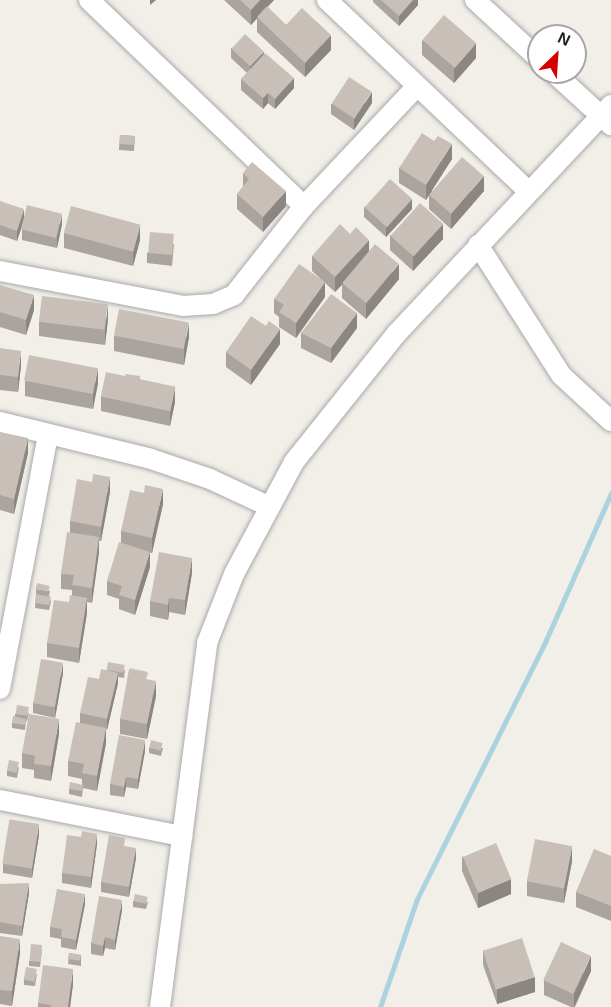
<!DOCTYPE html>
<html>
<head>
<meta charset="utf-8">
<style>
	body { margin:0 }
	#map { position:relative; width:611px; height:1007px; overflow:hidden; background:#f2efe9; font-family:Arial,sans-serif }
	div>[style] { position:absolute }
	.stream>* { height:5px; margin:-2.5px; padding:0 2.5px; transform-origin:2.5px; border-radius:2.5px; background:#aad3df }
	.roads { filter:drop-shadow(0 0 2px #a9a9a9) drop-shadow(0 0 2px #a9a9a9) }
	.street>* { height:20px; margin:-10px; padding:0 10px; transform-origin:10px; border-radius:10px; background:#fff }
	.wall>* { inset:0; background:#aba49e; transform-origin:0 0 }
	.shaded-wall>* { inset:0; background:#8b8681 }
	.building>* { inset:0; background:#c7bfb8; transform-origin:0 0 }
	span { translate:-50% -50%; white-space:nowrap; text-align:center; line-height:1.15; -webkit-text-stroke:6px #fff; paint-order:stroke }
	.north { position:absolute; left:527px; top:24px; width:60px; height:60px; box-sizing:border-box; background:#fff; border:2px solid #a7a7a7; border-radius:50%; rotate:25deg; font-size:16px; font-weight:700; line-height:24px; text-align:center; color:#222 }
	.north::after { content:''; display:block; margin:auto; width:21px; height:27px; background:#d40000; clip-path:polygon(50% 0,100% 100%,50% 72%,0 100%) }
</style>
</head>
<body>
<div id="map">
	<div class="stream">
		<div style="left:380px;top:1007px;width:114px;rotate:-71.1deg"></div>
		<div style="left:417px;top:899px;width:289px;rotate:-63.5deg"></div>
		<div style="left:546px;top:640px;width:161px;rotate:-66.1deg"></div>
	</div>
	<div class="roads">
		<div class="street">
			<div style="left:89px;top:0;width:298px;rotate:43.8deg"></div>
			<div style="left:327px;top:0;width:277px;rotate:43.5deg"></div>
			<div style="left:475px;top:0;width:87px;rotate:42.7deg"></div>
			<div style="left:553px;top:72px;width:79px;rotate:42.4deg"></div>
			<div style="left:478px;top:245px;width:154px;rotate:57.4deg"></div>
			<div style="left:561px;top:375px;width:68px;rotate:42.6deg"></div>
			<div style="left:0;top:271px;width:186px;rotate:10.8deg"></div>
			<div style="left:183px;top:306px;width:30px;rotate:-4deg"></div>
			<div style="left:213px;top:304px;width:23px;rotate:-23deg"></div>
			<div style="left:234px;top:295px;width:113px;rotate:-51.8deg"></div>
			<div style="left:304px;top:206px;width:163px;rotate:-46.7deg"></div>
			<div style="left:0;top:422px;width:152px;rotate:13.7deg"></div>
			<div style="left:148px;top:458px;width:65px;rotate:18.7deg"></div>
			<div style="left:210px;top:479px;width:64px;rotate:25deg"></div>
			<div style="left:0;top:689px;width:259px;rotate:-79.3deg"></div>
			<div style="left:0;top:800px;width:186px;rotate:11.2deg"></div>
			<div style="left:160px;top:1007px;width:367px;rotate:-82.6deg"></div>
			<div style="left:207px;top:643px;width:74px;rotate:-68.6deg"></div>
			<div style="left:234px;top:574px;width:127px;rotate:-61.8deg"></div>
			<div style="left:294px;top:462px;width:165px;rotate:-51.4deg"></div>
			<div style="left:397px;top:333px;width:313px;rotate:-46.8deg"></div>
		</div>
	</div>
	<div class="wall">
		<div style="clip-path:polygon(224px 0,274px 0,267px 7px,286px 25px,331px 50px,305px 77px,257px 32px,257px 18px,251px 25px)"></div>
		<div style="clip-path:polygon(373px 0,418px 0,418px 5px,399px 26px,373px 2px)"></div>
		<div style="clip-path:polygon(422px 40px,476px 58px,454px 83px,422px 55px)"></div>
		<div style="clip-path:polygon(231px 48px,264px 55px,294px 88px,275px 109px,268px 103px,263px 109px,241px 90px,241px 79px,247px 73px,231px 58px)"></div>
		<div style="clip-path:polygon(372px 103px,354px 130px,331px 114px,331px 104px)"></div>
		<div style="left:120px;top:135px;width:15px;height:15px;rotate:4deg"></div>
		<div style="clip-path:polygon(452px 159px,431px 191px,484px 191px,451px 229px,429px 209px,429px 195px,426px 200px,399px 183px,399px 168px)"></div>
		<div style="clip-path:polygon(243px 173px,286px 206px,263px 232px,237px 209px,237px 194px,243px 187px)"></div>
		<div style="clip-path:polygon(0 201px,24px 219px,62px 224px,57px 248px,22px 240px,22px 230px,24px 221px,17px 241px,0 235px)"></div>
		<div style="clip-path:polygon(364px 207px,412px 209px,386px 237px,364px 217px)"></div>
		<div style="clip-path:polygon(64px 233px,140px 240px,133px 266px,64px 248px)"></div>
		<div style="clip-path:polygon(390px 235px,443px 239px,413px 271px,390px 250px)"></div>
		<div style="clip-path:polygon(174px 244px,172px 266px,147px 263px,147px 253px)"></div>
		<div style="clip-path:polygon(369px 251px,399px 279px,366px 319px,342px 298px,342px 285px,335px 292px,312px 271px,312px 256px)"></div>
		<div style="clip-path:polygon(0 285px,34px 310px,26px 335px,0 327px)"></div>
		<div style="clip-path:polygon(325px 297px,296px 338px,279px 327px,279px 317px,274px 313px,274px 299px)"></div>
		<div style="clip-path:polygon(108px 319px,105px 345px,39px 336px,39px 322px)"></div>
		<div style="clip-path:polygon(357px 328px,331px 363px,301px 348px,301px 333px)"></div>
		<div style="clip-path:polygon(114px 336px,189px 337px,184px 365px,114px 351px)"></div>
		<div style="clip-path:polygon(280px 344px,251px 385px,226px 367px,226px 352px)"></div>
		<div style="clip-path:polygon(0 348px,21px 366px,18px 392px,0 390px)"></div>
		<div style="clip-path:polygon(140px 380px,175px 402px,170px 426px,101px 411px,101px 396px)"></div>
		<div style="clip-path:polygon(25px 381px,98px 383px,93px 409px,25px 396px)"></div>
		<div style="clip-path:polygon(0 432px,28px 453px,14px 514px,0 510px)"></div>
		<div style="clip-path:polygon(110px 492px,101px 541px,99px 541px,99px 552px,92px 603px,87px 602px,87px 613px,79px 663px,47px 657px,47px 643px,72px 596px,72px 590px,61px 589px,61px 574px,70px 532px,70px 521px)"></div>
		<div style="clip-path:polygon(163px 504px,152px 553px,150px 553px,150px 567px,135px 615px,119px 609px,119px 599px,107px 595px,107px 581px,121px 542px,121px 531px)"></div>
		<div style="clip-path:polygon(192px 573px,185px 615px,169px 612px,168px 620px,150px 616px,150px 601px)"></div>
		<div style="clip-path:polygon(36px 589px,50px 591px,49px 596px,51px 602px,49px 610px,35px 608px,36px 594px)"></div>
		<div style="clip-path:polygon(107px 670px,125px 670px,124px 678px,118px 677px,118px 683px,107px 730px,106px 729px,106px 743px,97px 791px,83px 788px,82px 797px,69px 794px,69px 789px,82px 785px,82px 779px,68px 776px,68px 761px,80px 723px,80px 713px,99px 679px)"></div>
		<div style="clip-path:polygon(63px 673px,55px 718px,33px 713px,33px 703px)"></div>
		<div style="clip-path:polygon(148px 680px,156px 696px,147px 739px,120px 734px,120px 719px)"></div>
		<div style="clip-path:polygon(29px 713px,27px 721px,26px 721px,25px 730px,12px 728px,12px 723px,15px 717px,15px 714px)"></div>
		<div style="clip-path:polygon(59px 734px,51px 781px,34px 778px,34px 770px,22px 768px,22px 753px)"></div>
		<div style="clip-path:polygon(149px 748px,163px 748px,161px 756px,149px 753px)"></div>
		<div style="clip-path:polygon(145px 751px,138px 789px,126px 787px,124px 797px,110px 795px,110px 784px)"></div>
		<div style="clip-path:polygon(19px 767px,17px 778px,7px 776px,7px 771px)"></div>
		<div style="clip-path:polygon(39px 835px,32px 878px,3px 873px,3px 863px)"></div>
		<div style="clip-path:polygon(81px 837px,97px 844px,91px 888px,62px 883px,62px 873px)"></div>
		<div style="clip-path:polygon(125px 846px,136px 858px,129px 897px,101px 892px,101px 882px)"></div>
		<div style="clip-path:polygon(462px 856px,511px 894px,478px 908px,462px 871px)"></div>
		<div style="clip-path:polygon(611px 856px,611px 921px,576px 907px,576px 892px)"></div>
		<div style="clip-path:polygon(572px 861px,564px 903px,527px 896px,527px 881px)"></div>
		<div style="clip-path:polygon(0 884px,29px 893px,22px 936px,0 933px)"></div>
		<div style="clip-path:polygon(133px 901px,148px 902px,146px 909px,133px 907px)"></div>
		<div style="clip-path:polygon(85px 904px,76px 950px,61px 947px,61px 939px,50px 937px,50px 927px)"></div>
		<div style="clip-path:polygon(122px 910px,115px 950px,105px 948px,103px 956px,91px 954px,91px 943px)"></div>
		<div style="clip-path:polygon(0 936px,20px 953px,12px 1006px,0 1004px)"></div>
		<div style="clip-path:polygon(42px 950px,40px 967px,29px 966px,29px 961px)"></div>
		<div style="clip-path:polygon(483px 950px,535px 992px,497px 1004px,483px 965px)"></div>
		<div style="clip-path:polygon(69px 953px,81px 955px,81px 966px,68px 964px)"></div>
		<div style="clip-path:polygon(591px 971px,575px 1007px,571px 1007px,544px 995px,544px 980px)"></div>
		<div style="clip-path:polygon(37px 974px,35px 986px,24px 985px,24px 980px)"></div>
		<div style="clip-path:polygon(73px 984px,70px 1007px,38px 1007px,38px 1003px)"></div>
	</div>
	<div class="shaded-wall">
		<div style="clip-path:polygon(150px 0,156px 0,150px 5px)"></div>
		<div style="clip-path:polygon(260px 0,274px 0,251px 25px,251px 10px)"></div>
		<div style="clip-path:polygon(413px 0,418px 0,418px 5px,399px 26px,399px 16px)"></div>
		<div style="clip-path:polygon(331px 35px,331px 50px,305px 77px,305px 63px)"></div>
		<div style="clip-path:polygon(476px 43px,476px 58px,454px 83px,454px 68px)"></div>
		<div style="clip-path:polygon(264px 52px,264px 62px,250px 76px,250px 66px)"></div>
		<div style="clip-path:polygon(294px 78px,294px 88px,275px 109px,275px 99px)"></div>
		<div style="clip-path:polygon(372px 92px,372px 103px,354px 130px,354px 120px)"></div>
		<div style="clip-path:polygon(268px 93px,268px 103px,263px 109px,263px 98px)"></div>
		<div style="clip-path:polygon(452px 144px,452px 159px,426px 200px,426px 185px)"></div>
		<div style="clip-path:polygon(484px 176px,484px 191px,451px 229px,451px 214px)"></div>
		<div style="clip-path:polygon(286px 191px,286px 206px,263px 232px,263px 217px)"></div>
		<div style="clip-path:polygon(412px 199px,412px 209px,386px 237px,386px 227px)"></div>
		<div style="clip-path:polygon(24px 209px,24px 219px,17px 241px,17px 231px)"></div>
		<div style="clip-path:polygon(62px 214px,62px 224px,57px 248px,57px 238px)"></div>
		<div style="clip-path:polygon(443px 224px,443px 239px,413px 271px,413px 256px)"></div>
		<div style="clip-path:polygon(140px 225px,140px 240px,133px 266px,133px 251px)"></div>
		<div style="clip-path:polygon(369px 240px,369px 255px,335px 292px,335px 277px)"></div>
		<div style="clip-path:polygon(399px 264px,399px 279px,366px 319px,366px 304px)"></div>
		<div style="clip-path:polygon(325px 282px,325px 297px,296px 338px,296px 323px)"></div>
		<div style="clip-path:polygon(34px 295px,34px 310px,26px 335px,26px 320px)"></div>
		<div style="clip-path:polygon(108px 304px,108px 319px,105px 345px,105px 330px)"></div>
		<div style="clip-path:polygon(357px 313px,357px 328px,331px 363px,331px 348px)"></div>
		<div style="clip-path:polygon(189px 323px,189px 337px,184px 365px,184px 350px)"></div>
		<div style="clip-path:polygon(280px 329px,280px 344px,251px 385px,251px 370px)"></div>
		<div style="clip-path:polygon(21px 351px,21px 366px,18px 392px,18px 377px)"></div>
		<div style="clip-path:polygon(98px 368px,98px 383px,93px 409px,93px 394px)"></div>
		<div style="clip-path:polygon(175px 387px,175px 402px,170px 426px,170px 411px)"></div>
		<div style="clip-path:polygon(28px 438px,28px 453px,14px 514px,14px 499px)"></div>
		<div style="clip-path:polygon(110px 477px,110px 492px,101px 541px,101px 527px)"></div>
		<div style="clip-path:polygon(163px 489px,163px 504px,152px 553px,152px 538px)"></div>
		<div style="clip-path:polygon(99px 537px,99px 552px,92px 603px,92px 588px)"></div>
		<div style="clip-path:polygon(150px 552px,150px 567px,135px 615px,135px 600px)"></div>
		<div style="clip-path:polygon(192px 558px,192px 573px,185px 615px,185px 600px)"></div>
		<div style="clip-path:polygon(87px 598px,87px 613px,79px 663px,79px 648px)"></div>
		<div style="clip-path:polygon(169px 598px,169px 612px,168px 620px,168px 605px)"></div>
		<div style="clip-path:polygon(63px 663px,63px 673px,55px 718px,55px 707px)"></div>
		<div style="clip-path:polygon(118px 673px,118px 683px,107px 730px,107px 719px)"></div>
		<div style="clip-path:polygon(156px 681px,156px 696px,147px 739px,147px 724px)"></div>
		<div style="clip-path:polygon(59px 719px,59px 734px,51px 781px,51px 766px)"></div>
		<div style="clip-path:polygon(106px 728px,106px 743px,97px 791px,97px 776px)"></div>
		<div style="clip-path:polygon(145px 740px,145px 751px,138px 789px,138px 779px)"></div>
		<div style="clip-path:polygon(126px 777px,126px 787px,124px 797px,124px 787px)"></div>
		<div style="clip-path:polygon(39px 824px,39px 835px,32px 878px,32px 868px)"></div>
		<div style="clip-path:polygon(97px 834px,97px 844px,91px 888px,91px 877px)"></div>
		<div style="clip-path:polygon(572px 846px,572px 861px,564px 903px,564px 888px)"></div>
		<div style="clip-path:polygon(136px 848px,136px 858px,129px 897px,129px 887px)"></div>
		<div style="clip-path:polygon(511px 879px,511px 894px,478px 908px,478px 893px)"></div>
		<div style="clip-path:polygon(29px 883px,29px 893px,22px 936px,22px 926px)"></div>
		<div style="clip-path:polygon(85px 894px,85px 904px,76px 950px,76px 940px)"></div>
		<div style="clip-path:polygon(122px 900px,122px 910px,115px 950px,115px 940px)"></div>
		<div style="clip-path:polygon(105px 937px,105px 948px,103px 956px,103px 946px)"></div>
		<div style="clip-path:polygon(20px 939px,20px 953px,12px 1006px,12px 991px)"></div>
		<div style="clip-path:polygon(591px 956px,591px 971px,574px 1007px,574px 994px)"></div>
		<div style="clip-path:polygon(73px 969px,73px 984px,70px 1007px,68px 1007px)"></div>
		<div style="clip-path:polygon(535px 977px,535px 992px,497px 1004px,497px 989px)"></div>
	</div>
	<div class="building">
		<div style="clip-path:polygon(240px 0,260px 0,251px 10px)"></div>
		<div style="clip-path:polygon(381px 0,413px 0,399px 16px)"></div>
		<div style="clip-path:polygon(267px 6px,286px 25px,302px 8px,331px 35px,305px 63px,257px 17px)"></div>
		<div style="left:444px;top:15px;width:43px;height:33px;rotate:41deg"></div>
		<div style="left:245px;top:34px;width:26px;height:20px;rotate:43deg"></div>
		<div style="clip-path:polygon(265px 53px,294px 78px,275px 99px,268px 93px,263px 98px,241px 79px)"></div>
		<div style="left:349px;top:77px;width:27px;height:32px;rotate:33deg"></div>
		<div style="clip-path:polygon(422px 133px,434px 141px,438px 136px,452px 144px,426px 185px,399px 168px)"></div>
		<div style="left:120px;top:135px;width:15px;height:9px;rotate:4deg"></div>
		<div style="left:462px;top:157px;width:29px;height:50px;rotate:41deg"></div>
		<div style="clip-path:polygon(252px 162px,286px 191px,263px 217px,237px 194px,249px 179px,243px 173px)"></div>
		<div style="left:390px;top:179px;width:30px;height:38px;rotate:42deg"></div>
		<div style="clip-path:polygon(0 201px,24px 209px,17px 231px,0 225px)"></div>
		<div style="left:420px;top:203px;width:31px;height:44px;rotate:42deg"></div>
		<div style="left:27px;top:205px;width:36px;height:25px;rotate:14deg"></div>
		<div style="left:71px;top:206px;width:72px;height:28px;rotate:15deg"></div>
		<div style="clip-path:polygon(340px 224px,350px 234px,356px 227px,369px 240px,335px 277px,312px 256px)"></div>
		<div style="left:150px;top:232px;width:24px;height:21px;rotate:5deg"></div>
		<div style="left:375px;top:244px;width:31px;height:51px;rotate:40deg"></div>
		<div style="clip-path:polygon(299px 264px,325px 282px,296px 323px,279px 312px,284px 305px,274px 299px)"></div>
		<div style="clip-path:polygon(0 285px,34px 295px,26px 320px,0 312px)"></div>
		<div style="clip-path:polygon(331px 294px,357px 313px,331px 348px,301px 333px)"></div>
		<div style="left:42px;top:296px;width:66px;height:26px;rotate:7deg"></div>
		<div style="left:119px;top:309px;width:71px;height:27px;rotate:11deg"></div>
		<div style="clip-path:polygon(251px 316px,266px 326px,269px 321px,280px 329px,251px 370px,226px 352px)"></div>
		<div style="clip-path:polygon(0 348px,21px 351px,18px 377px,0 375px)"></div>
		<div style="left:29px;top:355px;width:70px;height:26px;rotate:11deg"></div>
		<div style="left:106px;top:372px;width:71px;height:25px;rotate:12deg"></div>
		<div style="clip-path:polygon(126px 374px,140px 376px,140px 380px,125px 376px)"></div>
		<div style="clip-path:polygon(0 432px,28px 438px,14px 499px,0 495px)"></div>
		<div style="clip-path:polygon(93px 474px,110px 477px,101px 527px,70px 521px,77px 479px,92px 482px)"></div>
		<div style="clip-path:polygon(145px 485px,163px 489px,152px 538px,121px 531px,130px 490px,144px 493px)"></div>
		<div style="clip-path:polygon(67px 532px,99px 537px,92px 588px,72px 585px,74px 575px,61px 574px)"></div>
		<div style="clip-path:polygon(119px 542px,150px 552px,135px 600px,119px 595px,122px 586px,107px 581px)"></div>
		<div style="clip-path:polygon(159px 552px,192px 558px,185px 600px,169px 598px,168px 605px,150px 601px)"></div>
		<div style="left:37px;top:583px;width:13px;height:6px;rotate:13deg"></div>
		<div style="clip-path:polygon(36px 594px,51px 597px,49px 605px,35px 603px)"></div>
		<div style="clip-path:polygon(70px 595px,87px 598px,79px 648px,47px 643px,54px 600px,69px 602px)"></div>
		<div style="left:41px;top:659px;width:22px;height:45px;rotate:10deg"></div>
		<div style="left:108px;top:662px;width:17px;height:8px;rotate:10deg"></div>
		<div style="clip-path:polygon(130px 668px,148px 672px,147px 673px,130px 669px)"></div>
		<div style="clip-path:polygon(101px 669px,118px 673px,107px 719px,80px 713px,88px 677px,99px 679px)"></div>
		<div style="clip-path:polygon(129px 669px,148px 673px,146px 679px,156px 681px,147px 724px,120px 719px)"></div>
		<div style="left:17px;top:705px;width:12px;height:9px;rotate:9deg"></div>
		<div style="clip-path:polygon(29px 714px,59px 719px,51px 766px,34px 764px,35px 756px,22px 753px)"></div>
		<div style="clip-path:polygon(13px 716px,26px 719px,25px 725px,12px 723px)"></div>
		<div style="clip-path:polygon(76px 722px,106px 728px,97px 776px,82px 773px,84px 764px,68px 761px)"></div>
		<div style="clip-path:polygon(119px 735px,145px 740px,138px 779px,126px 777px,124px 787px,110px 784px)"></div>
		<div style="left:151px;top:740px;width:12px;height:8px;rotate:14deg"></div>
		<div style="left:9px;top:760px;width:10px;height:11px;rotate:11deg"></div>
		<div style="clip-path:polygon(70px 782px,83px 785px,82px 791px,69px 789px)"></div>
		<div style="left:39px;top:824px;width:45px;height:30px;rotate:99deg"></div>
		<div style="clip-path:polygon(82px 831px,97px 834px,91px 877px,62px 873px,67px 835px,81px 837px)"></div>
		<div style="clip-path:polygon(109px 835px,125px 838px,124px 846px,136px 848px,129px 887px,101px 882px)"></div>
		<div style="left:535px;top:839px;width:38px;height:43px;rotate:11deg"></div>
		<div style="left:496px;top:843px;width:39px;height:36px;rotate:67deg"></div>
		<div style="clip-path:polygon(594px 849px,611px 856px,611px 906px,576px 892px)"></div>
		<div style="clip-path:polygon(29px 883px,22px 926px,0 922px,0 884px)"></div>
		<div style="clip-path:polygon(57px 889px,85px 894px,76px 940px,61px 937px,62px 929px,50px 927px)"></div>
		<div style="left:135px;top:894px;width:13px;height:7px;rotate:13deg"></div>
		<div style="clip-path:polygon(99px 896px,122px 900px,115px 940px,105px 937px,103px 946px,91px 943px)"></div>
		<div style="clip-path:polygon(0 936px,20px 939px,12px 991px,0 990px)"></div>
		<div style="left:522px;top:938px;width:41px;height:41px;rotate:72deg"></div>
		<div style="left:561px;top:942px;width:33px;height:42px;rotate:25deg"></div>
		<div style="left:31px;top:944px;width:11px;height:17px;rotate:5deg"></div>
		<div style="left:69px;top:953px;width:12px;height:6px;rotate:9deg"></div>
		<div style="clip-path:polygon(43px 965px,73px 969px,68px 1007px,51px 1007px,51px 1005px,38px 1003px)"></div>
		<div style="left:26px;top:967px;width:11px;height:13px;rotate:10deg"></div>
	</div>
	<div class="north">N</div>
</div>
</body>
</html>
